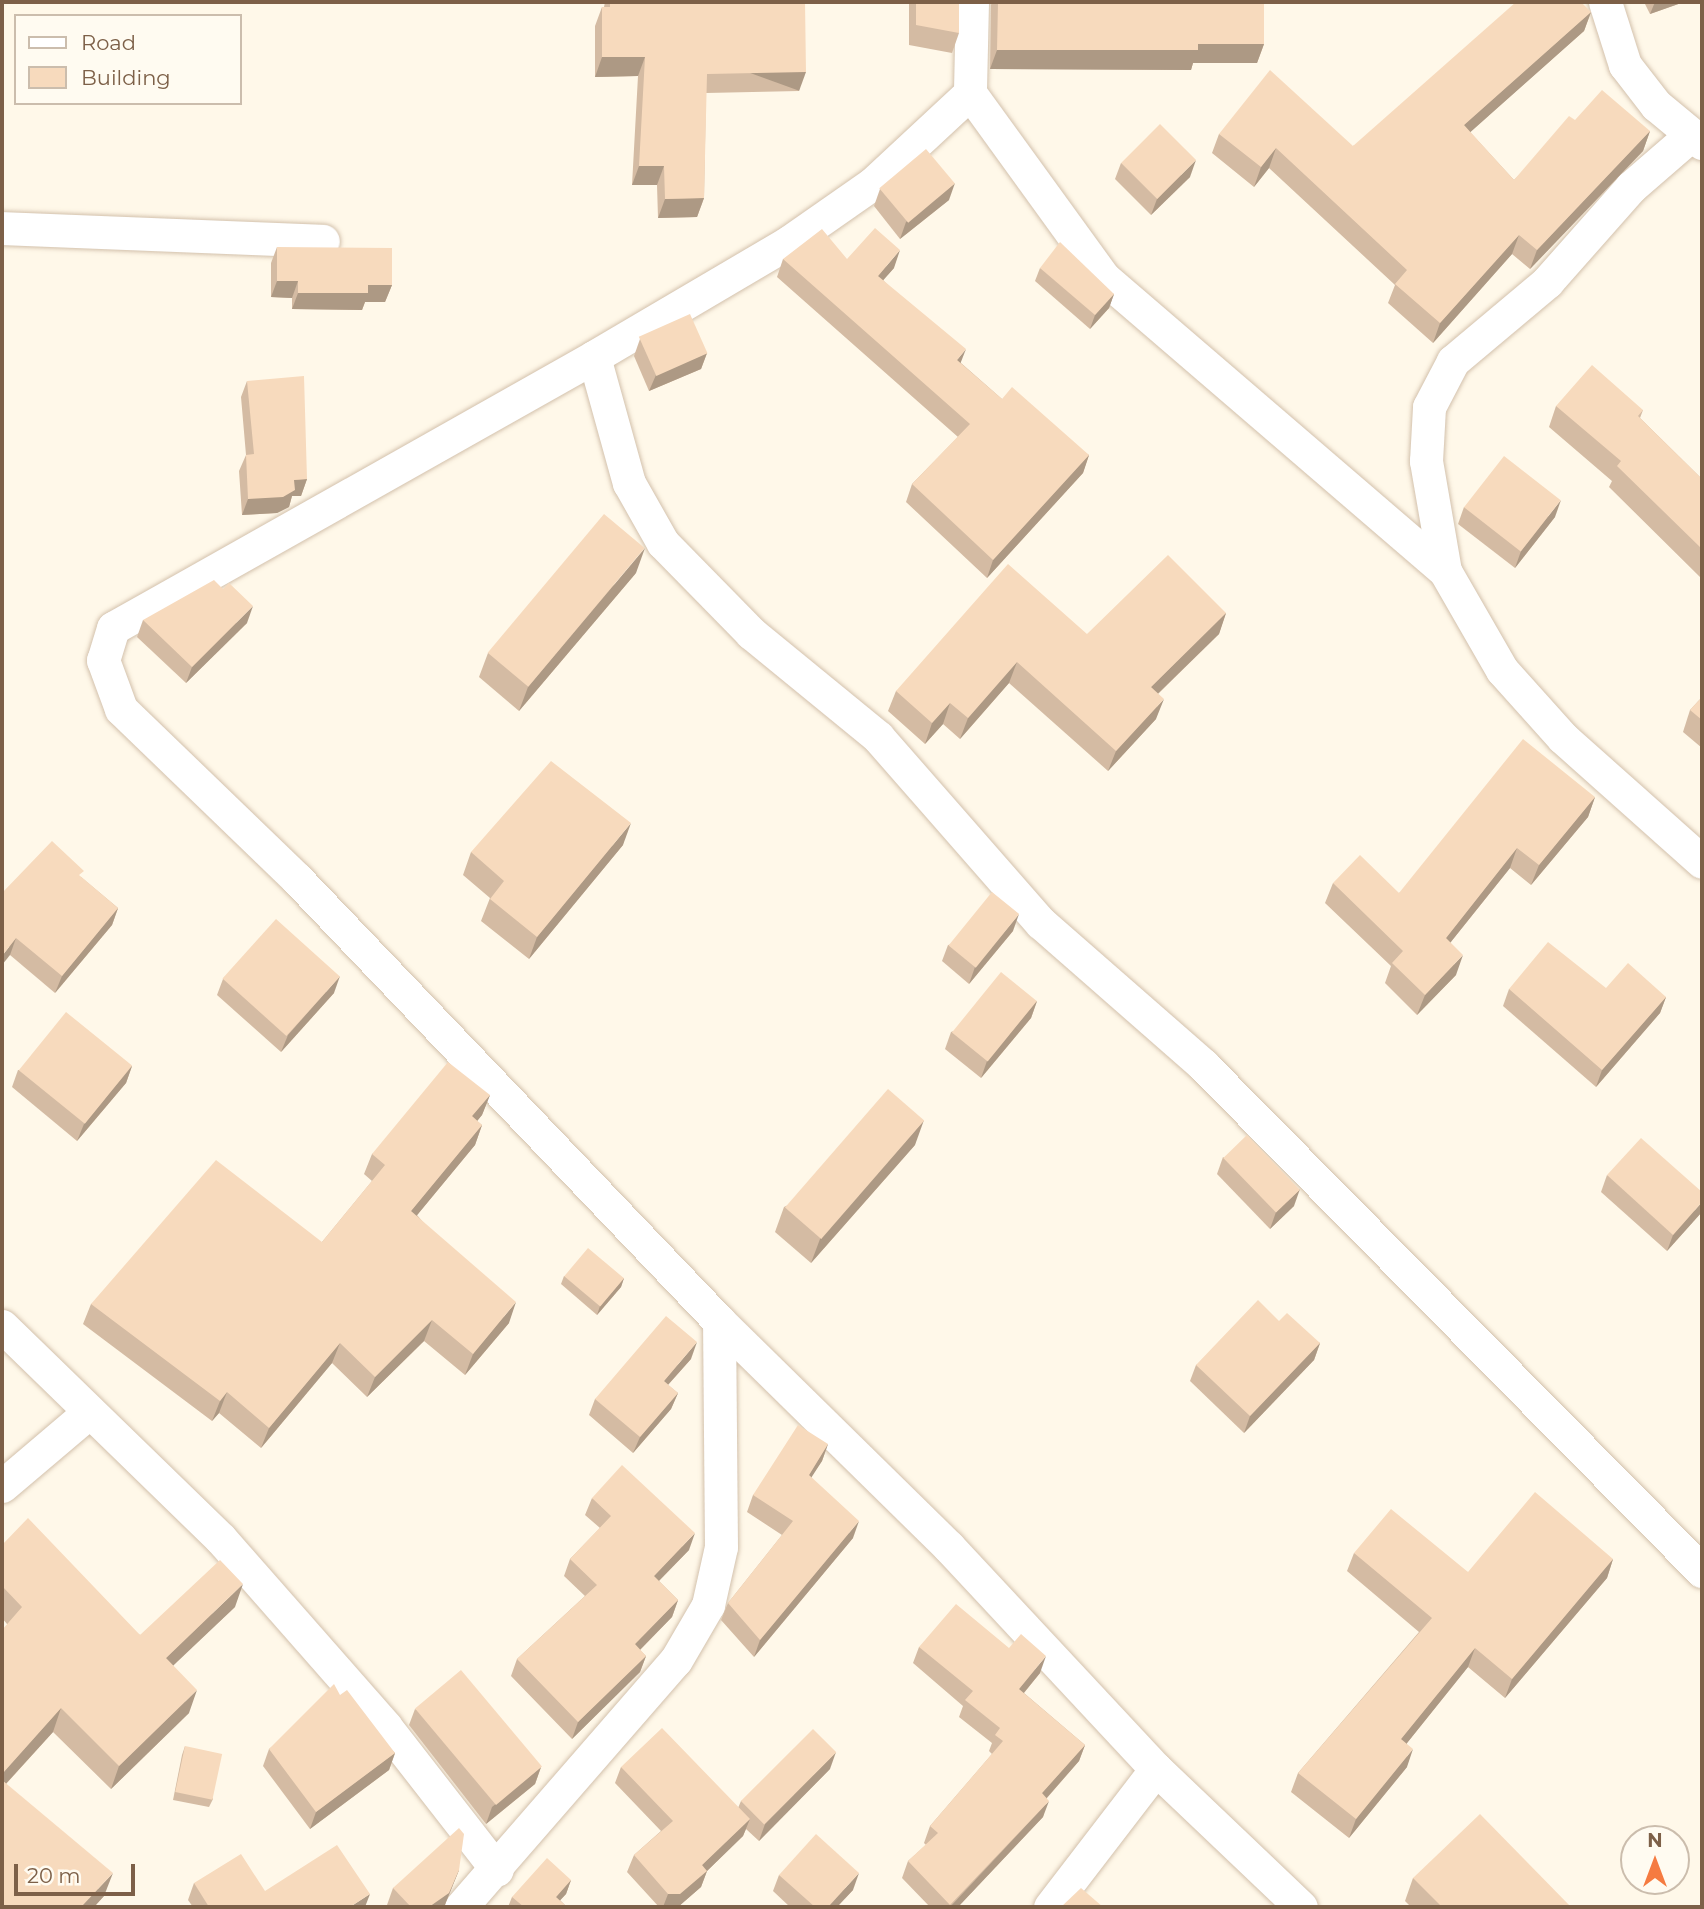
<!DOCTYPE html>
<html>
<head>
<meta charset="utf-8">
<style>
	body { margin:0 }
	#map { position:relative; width:1704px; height:1909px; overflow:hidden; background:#fff8e9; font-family:Montserrat,sans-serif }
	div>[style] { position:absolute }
	.roads { filter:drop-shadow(0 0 2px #d3c1ac) drop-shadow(0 0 2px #d3c1ac) }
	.minor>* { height:33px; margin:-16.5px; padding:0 16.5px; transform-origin:16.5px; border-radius:16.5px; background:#fff }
	.wall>* { inset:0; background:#d4bba3 }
	.shaded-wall>* { inset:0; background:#ad9984; transform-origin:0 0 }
	.building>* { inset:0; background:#f7dabd; transform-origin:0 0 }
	span { translate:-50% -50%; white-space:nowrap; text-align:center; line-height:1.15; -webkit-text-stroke:7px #fffbf1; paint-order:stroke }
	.frame { position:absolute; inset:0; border:4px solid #7d6048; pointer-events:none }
	.legend { position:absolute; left:14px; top:14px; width:228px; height:91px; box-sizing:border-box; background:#fffbf1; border:2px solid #cbbdad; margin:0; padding:9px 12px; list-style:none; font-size:21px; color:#7d6048 }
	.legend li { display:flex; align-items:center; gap:14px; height:35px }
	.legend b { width:35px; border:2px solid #cbbdad }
	.north { position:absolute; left:1620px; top:1825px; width:70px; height:70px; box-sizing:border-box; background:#fffbf1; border:2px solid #cbbdad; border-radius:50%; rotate:0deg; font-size:19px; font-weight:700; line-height:28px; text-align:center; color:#7d6048 }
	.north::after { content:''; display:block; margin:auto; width:24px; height:32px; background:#f57b41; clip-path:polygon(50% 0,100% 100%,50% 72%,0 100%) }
	.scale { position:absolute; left:14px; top:1864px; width:121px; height:32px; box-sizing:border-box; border:4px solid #7d6048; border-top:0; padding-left:9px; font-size:21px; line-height:24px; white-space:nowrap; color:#7d6048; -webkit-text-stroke:5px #fffbf1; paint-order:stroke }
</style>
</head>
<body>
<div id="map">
	<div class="roads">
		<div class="minor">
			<div style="left:972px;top:2px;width:91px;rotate:91.3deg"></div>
			<div style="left:970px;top:93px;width:134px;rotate:137.1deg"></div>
			<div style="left:872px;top:184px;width:101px;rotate:145.1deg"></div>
			<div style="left:789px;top:242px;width:226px;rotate:149.5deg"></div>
			<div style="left:594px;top:357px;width:552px;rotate:150.6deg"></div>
			<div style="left:113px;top:628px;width:34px;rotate:107deg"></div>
			<div style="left:103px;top:660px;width:52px;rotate:69.8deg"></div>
			<div style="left:121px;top:709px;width:245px;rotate:44deg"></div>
			<div style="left:297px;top:879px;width:611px;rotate:46.33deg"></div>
			<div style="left:719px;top:1321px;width:322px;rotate:44.5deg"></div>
			<div style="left:949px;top:1547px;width:304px;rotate:47deg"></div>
			<div style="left:1156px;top:1769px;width:200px;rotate:43.6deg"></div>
			<div style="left:1605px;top:2px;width:66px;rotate:72.4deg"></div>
			<div style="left:1625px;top:65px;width:51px;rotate:52.2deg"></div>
			<div style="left:1656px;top:105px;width:60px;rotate:39.6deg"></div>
			<div style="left:970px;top:93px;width:227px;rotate:54.1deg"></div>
			<div style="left:1103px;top:277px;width:451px;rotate:40.7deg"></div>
			<div style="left:1445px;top:571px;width:114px;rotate:60.1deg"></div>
			<div style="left:1502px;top:670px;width:91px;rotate:48.1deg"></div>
			<div style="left:1563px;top:738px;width:186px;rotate:41.7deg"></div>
			<div style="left:2px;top:228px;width:321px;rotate:2.3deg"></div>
			<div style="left:594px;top:357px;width:131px;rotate:74.5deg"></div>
			<div style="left:629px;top:483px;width:69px;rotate:60.5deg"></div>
			<div style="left:663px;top:543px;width:126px;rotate:45.6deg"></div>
			<div style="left:751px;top:633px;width:164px;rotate:39.3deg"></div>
			<div style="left:878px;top:737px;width:247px;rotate:48.8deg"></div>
			<div style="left:1041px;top:923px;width:215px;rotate:41.2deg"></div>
			<div style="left:1203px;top:1065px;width:711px;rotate:45.4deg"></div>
			<div style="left:1445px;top:571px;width:112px;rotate:-99.8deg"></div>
			<div style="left:1426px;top:461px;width:54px;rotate:-86.8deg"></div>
			<div style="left:1429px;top:407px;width:52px;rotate:-62.4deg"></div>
			<div style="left:1453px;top:361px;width:123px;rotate:-40deg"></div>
			<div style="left:1547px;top:282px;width:127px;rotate:-48.5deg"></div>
			<div style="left:1631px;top:187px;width:79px;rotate:-40.9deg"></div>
			<div style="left:2px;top:1326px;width:305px;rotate:44.2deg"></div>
			<div style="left:221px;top:1539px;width:249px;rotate:48.7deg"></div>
			<div style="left:385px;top:1726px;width:182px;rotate:52.1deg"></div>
			<div style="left:2px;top:1486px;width:113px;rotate:-40.3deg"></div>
			<div style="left:461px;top:1907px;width:327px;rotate:-49deg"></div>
			<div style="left:676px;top:1660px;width:64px;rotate:-59.8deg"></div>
			<div style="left:708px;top:1605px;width:59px;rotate:-77.4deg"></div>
			<div style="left:721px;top:1547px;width:226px;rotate:-90.5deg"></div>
			<div style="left:1050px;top:1907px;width:174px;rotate:-52.5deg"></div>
		</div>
	</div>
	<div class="wall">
		<div style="clip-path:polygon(605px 2px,805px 2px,799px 91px,706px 93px,704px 198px,697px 217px,658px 218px,657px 185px,632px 185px,638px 76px,595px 77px,595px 26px,602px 7px,604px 7px)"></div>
		<div style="clip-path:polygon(909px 2px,959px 2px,959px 33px,952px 53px,909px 45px)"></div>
		<div style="clip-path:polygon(992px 2px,1264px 2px,1264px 44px,1257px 63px,1193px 63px,1191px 70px,990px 69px,991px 5px)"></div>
		<div style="clip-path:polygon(1644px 2px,1684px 2px,1650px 14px)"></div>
		<div style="clip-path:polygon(1591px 12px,1584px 31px,1470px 132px,1514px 180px,1575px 120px,1650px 131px,1643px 151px,1530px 269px,1512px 254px,1433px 343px,1388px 303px,1395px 285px,1269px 168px,1254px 187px,1212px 153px,1219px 134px,1353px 146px)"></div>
		<div style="clip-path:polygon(1121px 163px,1190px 177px,1151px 215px,1115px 179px)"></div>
		<div style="clip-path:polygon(880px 189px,949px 200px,900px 239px,874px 206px)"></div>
		<div style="clip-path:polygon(277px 247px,392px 285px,385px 302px,365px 302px,362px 310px,292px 309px,292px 298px,271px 297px,271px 263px)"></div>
		<div style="clip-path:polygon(783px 259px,847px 259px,894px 268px,883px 280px,961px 363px,1002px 399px,1089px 455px,1083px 473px,987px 578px,906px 502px,912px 484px,958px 437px,777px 277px)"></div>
		<div style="clip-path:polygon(1040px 268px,1114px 294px,1109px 308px,1090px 329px,1035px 281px)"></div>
		<div style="clip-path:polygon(640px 339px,707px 353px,701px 369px,649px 391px,634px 356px)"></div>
		<div style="clip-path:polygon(247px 381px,307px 479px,301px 496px,292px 496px,289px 507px,277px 513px,242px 515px,239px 471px,246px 455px,241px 397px)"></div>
		<div style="clip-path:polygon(1556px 406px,1643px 410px,1640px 418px,1702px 479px,1702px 579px,1609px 487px,1612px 481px,1549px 427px)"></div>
		<div style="clip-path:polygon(1464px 507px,1555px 517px,1515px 568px,1458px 524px)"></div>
		<div style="clip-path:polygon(636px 573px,519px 711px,479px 677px,488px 653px)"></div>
		<div style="clip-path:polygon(1226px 613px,1219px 634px,1158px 694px,1156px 719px,1108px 771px,1009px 683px,960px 739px,943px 724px,925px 744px,888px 711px,896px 691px,1087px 634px)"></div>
		<div style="clip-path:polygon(143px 620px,247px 623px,186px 683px,137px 637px)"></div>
		<div style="clip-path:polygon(1702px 697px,1702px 748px,1683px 732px,1690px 710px)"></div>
		<div style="clip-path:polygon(1595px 797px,1588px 817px,1531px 885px,1510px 868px,1450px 943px,1456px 975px,1417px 1015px,1385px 983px,1391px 966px,1325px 903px,1333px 883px,1399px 893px)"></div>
		<div style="clip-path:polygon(623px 845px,529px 959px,481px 921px,490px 898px,463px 875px,471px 852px)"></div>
		<div style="clip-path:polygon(81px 877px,118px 908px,112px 925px,55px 993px,10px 955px,2px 893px)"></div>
		<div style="clip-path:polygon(1013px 931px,969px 984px,942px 961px,948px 945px)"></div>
		<div style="clip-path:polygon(223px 979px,334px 993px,281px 1052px,217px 995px)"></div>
		<div style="clip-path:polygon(1606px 988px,1666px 997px,1660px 1013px,1596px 1087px,1503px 1006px,1509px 989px)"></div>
		<div style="clip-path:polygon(1037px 1001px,1031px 1018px,981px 1078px,945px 1049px,951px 1032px)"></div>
		<div style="clip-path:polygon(132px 1066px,126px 1083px,77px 1141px,12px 1087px,18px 1070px)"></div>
		<div style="clip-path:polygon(490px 1095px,482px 1115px,477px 1121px,482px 1125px,475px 1145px,417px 1215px,509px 1323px,465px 1375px,424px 1341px,367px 1397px,332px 1363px,261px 1448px,219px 1413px,212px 1421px,83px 1324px,91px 1304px,322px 1242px,372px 1181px,364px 1174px,372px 1154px)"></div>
		<div style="clip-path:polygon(915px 1145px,811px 1263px,775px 1232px,784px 1207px)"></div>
		<div style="clip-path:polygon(1223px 1157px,1294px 1206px,1270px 1229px,1217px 1174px)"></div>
		<div style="clip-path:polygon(1607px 1175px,1701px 1213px,1667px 1251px,1601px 1192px)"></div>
		<div style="clip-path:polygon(564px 1276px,624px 1278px,621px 1287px,597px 1315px,561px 1284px)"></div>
		<div style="clip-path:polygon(1279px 1321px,1320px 1343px,1314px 1360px,1244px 1433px,1190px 1381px,1196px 1365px)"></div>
		<div style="clip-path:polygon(691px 1359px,668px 1385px,678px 1393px,671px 1409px,633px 1453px,589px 1415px,595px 1399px)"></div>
		<div style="clip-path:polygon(828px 1444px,822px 1461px,811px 1477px,853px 1538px,754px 1657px,721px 1620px,728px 1603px,782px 1535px,747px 1512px,753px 1495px)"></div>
		<div style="clip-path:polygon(592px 1498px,689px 1550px,659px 1581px,678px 1600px,672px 1617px,640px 1650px,646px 1656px,640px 1672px,572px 1739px,511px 1676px,517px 1659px,585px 1596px,564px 1576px,570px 1559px,600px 1528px,585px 1515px)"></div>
		<div style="clip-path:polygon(2px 1545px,140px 1635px,235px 1607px,173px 1665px,189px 1713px,111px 1789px,53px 1732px,6px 1784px,104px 1896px,94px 1907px,2px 1907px,7px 1624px,2px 1618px)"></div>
		<div style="clip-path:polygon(1354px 1553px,1468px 1572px,1613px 1559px,1607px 1578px,1505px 1698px,1468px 1667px,1407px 1743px,1407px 1767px,1349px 1838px,1291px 1792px,1298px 1773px,1419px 1632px,1347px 1571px)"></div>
		<div style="clip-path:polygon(919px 1647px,1009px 1648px,1040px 1673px,1024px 1693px,1085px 1745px,1079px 1761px,1047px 1798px,1043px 1817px,958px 1907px,930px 1907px,902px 1878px,908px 1861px,926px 1845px,924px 1843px,930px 1826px,992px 1754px,989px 1751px,992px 1743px,959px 1717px,963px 1706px,913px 1663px)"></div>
		<div style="clip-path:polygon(340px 1695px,395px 1753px,389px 1770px,310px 1829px,263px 1766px,269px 1749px)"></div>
		<div style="clip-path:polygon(415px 1709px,541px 1767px,535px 1784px,486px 1824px,409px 1725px)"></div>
		<div style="clip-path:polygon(185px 1746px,213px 1799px,209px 1807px,173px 1800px,182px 1755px)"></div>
		<div style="clip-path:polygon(621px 1767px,738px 1808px,741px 1801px,830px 1769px,759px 1841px,746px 1829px,743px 1836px,707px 1871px,701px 1887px,678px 1907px,659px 1907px,627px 1872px,634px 1855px,661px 1831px,615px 1783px)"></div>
		<div style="clip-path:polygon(459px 1870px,444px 1907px,389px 1907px,387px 1905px,393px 1888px)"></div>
		<div style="clip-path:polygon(779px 1875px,853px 1890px,837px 1907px,790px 1907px,773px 1891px)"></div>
		<div style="clip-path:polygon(1413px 1878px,1571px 1907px,1411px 1907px,1405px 1901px)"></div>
		<div style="clip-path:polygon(571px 1880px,566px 1894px,560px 1900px,567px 1907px,508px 1907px,512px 1897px)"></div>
		<div style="clip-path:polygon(194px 1883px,365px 1907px,193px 1907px,188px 1900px)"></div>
	</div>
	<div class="shaded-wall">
		<div style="clip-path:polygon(1655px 2px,1684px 2px,1650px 14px)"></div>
		<div style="clip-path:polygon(1591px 12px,1584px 31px,1457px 144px,1464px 125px)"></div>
		<div style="clip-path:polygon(1198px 44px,1264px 44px,1257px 63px,1193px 63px,1191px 70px,990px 69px,997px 50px)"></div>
		<div style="clip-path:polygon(602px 57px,645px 57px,638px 76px,595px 77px)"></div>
		<div style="left:806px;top:72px;width:20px;height:99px;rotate:110deg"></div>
		<div style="clip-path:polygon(1650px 131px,1643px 151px,1530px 269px,1537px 250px)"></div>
		<div style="clip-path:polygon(1276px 148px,1269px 168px,1254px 187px,1261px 167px)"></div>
		<div style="clip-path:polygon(1196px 160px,1190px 177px,1151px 215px,1157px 199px)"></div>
		<div style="clip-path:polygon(639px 166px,664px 166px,657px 185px,632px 185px)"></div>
		<div style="clip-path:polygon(955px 183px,949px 200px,900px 239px,906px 222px)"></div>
		<div style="clip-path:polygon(704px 198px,697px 217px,658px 218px,665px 199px)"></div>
		<div style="clip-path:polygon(1519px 235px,1512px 254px,1433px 343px,1440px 323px)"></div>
		<div style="clip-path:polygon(900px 250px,894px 268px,872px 293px,878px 276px)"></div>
		<div style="clip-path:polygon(277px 281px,298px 281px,292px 298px,271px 297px)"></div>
		<div style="clip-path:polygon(368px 285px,392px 285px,385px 302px,365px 302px,362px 310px,292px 309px,298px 293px)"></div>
		<div style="clip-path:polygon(1114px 294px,1109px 308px,1090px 329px,1095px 315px)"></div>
		<div style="clip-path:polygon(966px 349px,959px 367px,957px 360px)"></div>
		<div style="clip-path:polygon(707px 353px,701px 369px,649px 391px,656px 375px)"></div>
		<div style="clip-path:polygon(1089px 455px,1083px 473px,987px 578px,993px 560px)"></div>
		<div style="clip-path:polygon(307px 479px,301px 496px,292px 496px,289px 507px,277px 513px,242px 515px,248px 499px,294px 480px)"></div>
		<div style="clip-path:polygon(1561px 500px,1555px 517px,1515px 568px,1521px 551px)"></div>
		<div style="clip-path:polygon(645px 548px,636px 573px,519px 711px,528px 687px)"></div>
		<div style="clip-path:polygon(253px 606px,247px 623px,186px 683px,192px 667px)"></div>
		<div style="clip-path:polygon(1226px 613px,1219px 634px,1143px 708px,1151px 687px)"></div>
		<div style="clip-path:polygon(1017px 662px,1009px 683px,960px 739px,968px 718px)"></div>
		<div style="clip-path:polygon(1164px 699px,1156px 719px,1108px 771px,1116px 751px)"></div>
		<div style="clip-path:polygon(950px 703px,943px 724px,925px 744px,932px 723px)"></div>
		<div style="clip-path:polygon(1595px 797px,1588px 817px,1531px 885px,1539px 865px)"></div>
		<div style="clip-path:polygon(631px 823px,623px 845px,529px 959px,537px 937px)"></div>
		<div style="clip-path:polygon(1517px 848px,1510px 868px,1438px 958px,1446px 938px)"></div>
		<div style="clip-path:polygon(118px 908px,112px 925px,55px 993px,62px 976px)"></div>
		<div style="clip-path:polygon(1019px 914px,1013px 931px,969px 984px,975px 967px)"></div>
		<div style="clip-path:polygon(16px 938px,10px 955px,2px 965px,2px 956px)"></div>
		<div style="clip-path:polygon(1463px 955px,1456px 975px,1417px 1015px,1425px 995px)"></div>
		<div style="clip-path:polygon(340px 976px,334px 993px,281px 1052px,288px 1035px)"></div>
		<div style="clip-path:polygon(1666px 997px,1660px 1013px,1596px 1087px,1602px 1070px)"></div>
		<div style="clip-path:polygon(1037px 1001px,1031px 1018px,981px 1078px,987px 1061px)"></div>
		<div style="clip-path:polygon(132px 1066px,126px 1083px,77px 1141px,84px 1124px)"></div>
		<div style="clip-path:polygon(490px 1095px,482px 1115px,464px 1137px,472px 1116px)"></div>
		<div style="clip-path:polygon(924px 1120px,915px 1145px,811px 1263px,820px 1239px)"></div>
		<div style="clip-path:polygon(482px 1125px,475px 1145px,404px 1231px,411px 1211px)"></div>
		<div style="clip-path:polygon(1300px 1189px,1294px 1206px,1270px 1229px,1276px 1212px)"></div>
		<div style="clip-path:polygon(1702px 1202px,1701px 1213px,1667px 1251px,1673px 1235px)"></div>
		<div style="clip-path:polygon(624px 1278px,621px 1287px,597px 1315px,600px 1306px)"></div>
		<div style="clip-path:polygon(516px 1302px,509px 1323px,465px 1375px,473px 1354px)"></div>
		<div style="clip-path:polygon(432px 1320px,424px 1341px,367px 1397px,375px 1377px)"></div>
		<div style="clip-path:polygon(697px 1342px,691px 1359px,657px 1397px,664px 1381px)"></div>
		<div style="clip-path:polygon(340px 1343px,332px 1363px,261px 1448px,269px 1428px)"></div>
		<div style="clip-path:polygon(1320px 1343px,1314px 1360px,1244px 1433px,1250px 1416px)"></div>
		<div style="clip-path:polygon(227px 1392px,219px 1413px,212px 1421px,220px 1401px)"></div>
		<div style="clip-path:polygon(678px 1393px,671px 1409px,633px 1453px,640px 1437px)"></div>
		<div style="clip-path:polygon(828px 1444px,822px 1461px,802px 1492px,809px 1475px)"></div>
		<div style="clip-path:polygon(859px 1521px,853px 1538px,754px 1657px,760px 1640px)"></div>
		<div style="clip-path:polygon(695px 1533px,689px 1550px,647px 1593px,654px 1576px)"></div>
		<div style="clip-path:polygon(1613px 1559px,1607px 1578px,1505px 1698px,1512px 1679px)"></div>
		<div style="clip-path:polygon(243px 1584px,235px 1607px,157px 1681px,166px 1658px)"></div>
		<div style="clip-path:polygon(678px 1600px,672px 1617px,629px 1661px,635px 1644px)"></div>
		<div style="clip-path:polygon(1475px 1648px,1468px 1667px,1395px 1758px,1401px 1739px)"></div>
		<div style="clip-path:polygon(646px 1656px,640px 1672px,572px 1739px,578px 1722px)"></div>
		<div style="clip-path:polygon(1046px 1656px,1040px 1673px,1013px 1706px,1019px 1689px)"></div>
		<div style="clip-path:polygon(197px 1690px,189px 1713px,111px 1789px,119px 1766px)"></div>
		<div style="clip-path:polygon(61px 1708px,53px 1732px,2px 1788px,2px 1774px)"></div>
		<div style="clip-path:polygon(1085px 1745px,1079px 1761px,1036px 1810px,1042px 1793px)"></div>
		<div style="clip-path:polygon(1413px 1749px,1407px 1767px,1349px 1838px,1356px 1819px)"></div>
		<div style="clip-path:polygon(836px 1752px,830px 1769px,759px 1841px,765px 1824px)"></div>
		<div style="clip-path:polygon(395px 1753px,389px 1770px,310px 1829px,316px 1812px)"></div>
		<div style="clip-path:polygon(541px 1767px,535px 1784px,486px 1824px,492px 1807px)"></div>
		<div style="clip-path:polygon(1049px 1801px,1043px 1817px,958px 1907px,950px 1907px)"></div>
		<div style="clip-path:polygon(750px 1819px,743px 1836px,707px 1871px,701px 1887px,678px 1907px,663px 1907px,668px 1894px,702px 1865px)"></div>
		<div style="clip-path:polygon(459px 1870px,444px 1907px,429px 1907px)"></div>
		<div style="clip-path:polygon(113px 1873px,104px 1896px,94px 1907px,81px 1907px)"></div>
		<div style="clip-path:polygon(859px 1873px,853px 1890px,837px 1907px,828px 1907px)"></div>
		<div style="clip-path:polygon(571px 1880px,566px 1894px,554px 1907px,556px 1897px)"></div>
		<div style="clip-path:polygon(370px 1894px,365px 1907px,350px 1907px)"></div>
	</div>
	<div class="building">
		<div style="clip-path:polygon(610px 2px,805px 2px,806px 72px,707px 74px,704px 198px,665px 199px,664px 166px,639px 166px,645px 57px,602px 57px,602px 7px,610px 7px)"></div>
		<div style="clip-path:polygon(916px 2px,959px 2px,959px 33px,916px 25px)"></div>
		<div style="clip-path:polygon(998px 2px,1264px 2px,1264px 44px,1198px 44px,1198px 50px,997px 50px)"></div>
		<div style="clip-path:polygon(1516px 2px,1581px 2px,1591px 12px,1464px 125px,1514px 180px,1569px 116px,1575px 120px,1602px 90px,1650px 131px,1537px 250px,1519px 235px,1440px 323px,1395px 284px,1407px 270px,1276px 148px,1261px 167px,1219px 134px,1270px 70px,1353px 146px)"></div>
		<div style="left:1160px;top:124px;width:51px;height:55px;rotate:45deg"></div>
		<div style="left:926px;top:149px;width:45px;height:61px;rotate:50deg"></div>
		<div style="clip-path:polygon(875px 228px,900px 250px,878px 276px,966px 349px,957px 360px,1002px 399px,1012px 387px,1089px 455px,993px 560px,912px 484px,970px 424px,783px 259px,822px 229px,847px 259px)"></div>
		<div style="clip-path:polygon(1060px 242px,1114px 294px,1095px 315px,1040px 268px)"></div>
		<div style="clip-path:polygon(277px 247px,392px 248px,392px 285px,368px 285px,368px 293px,298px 293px,298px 281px,277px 281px)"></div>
		<div style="left:690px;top:314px;width:43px;height:56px;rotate:66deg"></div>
		<div style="clip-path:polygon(1592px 365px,1643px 410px,1638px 416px,1702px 479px,1702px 549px,1617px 466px,1621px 461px,1556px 406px)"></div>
		<div style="clip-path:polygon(304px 376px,307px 479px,294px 480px,295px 490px,283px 497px,248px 499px,246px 455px,254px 454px,247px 381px)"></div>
		<div style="left:1504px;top:456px;width:72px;height:65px;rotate:38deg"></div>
		<div style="left:604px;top:514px;width:53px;height:181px;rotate:40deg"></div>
		<div style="clip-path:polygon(1168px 555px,1226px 613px,1151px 687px,1164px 699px,1116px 751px,1017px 662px,968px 718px,950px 703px,932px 723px,896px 691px,1008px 564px,1087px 634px)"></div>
		<div style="clip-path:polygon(214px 580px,223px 589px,229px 583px,253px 606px,192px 667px,143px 620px)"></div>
		<div style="clip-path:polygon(1702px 697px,1702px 720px,1690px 710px)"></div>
		<div style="clip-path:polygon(1523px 739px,1595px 797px,1539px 865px,1517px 848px,1446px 938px,1463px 955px,1425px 995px,1392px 963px,1403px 951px,1333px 883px,1360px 855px,1399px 893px)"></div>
		<div style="clip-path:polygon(551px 761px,631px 823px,537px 937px,490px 899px,504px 881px,471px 852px)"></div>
		<div style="clip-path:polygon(52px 841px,84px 871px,79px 875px,118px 908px,62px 976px,16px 938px,2px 956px,2px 893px)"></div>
		<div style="left:992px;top:892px;width:35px;height:69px;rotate:39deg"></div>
		<div style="left:276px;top:919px;width:86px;height:80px;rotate:42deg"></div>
		<div style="clip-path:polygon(1548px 942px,1606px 988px,1628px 963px,1666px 997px,1602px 1070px,1509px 989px)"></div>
		<div style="left:1001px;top:972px;width:46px;height:78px;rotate:39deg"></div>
		<div style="left:66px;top:1012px;width:85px;height:75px;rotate:39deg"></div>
		<div style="clip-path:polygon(448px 1062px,490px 1095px,472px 1116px,482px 1125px,411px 1211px,516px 1302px,473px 1354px,432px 1320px,375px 1377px,340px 1343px,269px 1428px,227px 1392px,220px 1401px,91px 1304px,216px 1160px,322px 1242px,385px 1165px,372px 1154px)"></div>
		<div style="left:888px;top:1089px;width:48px;height:157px;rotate:41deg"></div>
		<div style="left:1247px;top:1135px;width:76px;height:33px;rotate:46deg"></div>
		<div style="clip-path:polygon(1641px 1138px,1702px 1192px,1702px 1202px,1673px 1235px,1607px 1175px)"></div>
		<div style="left:588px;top:1248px;width:47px;height:37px;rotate:40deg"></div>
		<div style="clip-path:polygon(1258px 1300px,1279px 1321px,1287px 1313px,1320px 1343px,1250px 1416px,1196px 1365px)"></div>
		<div style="clip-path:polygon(666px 1316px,697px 1342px,664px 1381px,678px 1393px,640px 1437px,595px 1399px)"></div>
		<div style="clip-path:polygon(798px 1425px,828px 1444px,809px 1475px,859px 1521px,760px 1640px,728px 1603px,793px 1521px,753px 1495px)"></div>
		<div style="clip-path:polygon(622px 1465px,695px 1533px,654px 1576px,678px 1600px,635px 1644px,646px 1656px,578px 1722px,517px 1659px,597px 1585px,570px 1559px,611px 1516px,592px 1498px)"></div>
		<div style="clip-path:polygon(1535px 1492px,1613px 1559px,1512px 1679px,1475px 1648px,1401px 1739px,1413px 1749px,1356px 1819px,1298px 1773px,1432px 1618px,1354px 1553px,1391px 1509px,1468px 1572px)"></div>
		<div style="clip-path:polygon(28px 1518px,140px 1635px,220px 1560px,243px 1584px,166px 1658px,197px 1690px,119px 1766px,61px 1708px,2px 1774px,2px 1630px,22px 1607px,2px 1586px,2px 1545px)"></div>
		<div style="clip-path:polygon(956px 1604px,1009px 1648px,1021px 1634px,1046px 1656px,1019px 1689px,1085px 1745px,1042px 1793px,1049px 1801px,950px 1905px,908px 1861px,938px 1833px,930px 1826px,1003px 1741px,995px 1735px,1000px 1728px,965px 1700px,973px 1691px,919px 1647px)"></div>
		<div style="left:461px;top:1670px;width:126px;height:60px;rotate:50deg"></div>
		<div style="clip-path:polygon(334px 1684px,340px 1695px,347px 1690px,395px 1753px,316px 1812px,269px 1749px)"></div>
		<div style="clip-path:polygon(662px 1728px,750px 1819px,702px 1865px,707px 1871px,680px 1894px,668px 1894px,634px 1855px,673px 1821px,621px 1767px)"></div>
		<div style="left:813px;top:1729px;width:33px;height:102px;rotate:45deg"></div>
		<div style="left:185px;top:1746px;width:38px;height:47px;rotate:12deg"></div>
		<div style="clip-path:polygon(2px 1780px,113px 1873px,81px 1907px,2px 1907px)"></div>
		<div style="clip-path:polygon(1480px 1814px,1571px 1907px,1442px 1907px,1413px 1878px)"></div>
		<div style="clip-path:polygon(459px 1828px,464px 1834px,459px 1870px,449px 1893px,429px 1907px,411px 1907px,393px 1888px)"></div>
		<div style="clip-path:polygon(816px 1834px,859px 1873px,828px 1907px,815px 1907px,779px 1875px)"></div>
		<div style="clip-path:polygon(337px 1845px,370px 1894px,350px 1907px,209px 1907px,194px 1883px,241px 1854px,265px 1891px)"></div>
		<div style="clip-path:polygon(547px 1858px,571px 1880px,556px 1897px,567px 1907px,524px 1907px,512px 1897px)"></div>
		<div style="clip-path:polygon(1081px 1888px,1103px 1907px,1061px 1907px)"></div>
	</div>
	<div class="frame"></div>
	<ul class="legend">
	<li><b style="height:9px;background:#fff"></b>Road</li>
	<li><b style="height:19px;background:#f7dabd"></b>Building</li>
	</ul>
	<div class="north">N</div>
	<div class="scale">20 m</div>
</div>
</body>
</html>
